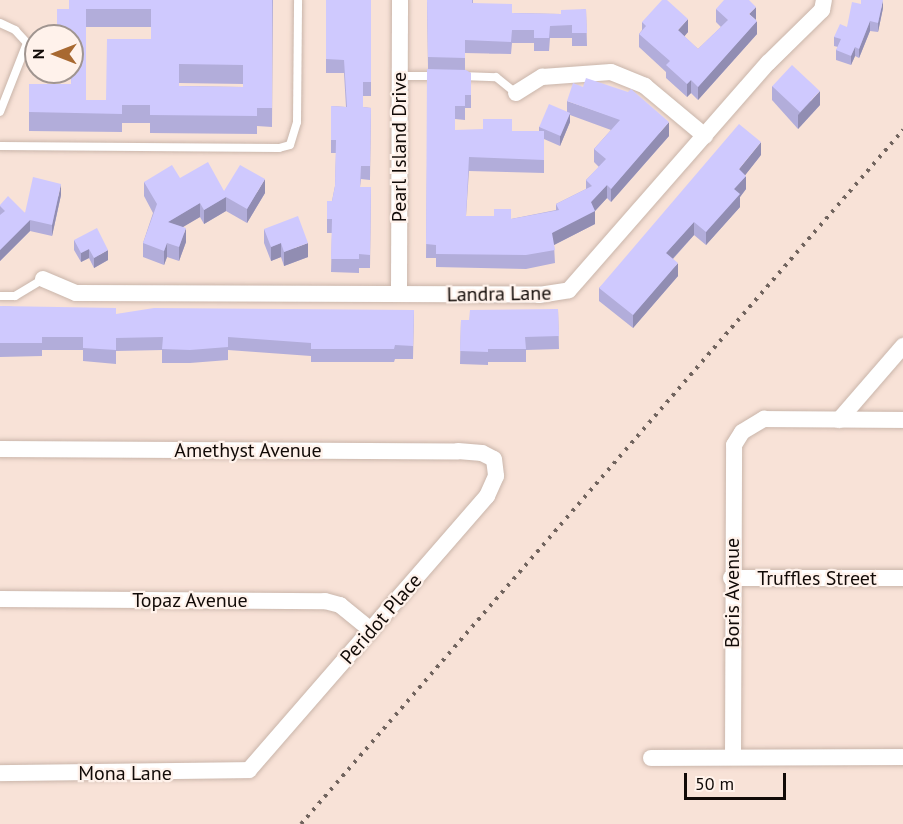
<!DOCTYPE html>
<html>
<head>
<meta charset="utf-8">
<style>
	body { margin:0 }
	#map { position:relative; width:903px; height:824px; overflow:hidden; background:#f8e2d7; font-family:"PT Sans",sans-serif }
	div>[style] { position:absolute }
	.roads { filter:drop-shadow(0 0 2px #c9b5aa) drop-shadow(0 0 2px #c9b5aa) }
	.service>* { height:8px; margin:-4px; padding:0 4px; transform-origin:4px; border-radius:4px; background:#fff }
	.minor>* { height:16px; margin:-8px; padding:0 8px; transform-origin:8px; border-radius:8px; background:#fff }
	.rail>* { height:4px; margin-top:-2px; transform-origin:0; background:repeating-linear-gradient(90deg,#71645e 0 3px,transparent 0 9px) }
	.wall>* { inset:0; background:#b2adda }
	.shaded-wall>* { inset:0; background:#918db2 }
	.building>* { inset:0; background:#cfc9fe; transform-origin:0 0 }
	span { translate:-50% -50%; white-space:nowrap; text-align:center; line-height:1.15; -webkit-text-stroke:4.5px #fff2eb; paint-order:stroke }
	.street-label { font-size:20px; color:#110a07 }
	.north { position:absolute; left:24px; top:24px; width:60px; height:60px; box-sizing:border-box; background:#fff2eb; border:2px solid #a09590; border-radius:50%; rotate:270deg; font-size:16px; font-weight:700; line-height:24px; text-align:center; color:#110a07 }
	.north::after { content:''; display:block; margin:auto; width:21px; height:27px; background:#a86931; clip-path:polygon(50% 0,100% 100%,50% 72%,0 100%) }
	.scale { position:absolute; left:684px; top:773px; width:102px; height:27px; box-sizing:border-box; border:3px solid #110a07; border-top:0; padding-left:8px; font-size:18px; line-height:21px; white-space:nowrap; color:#110a07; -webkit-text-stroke:4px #fff2eb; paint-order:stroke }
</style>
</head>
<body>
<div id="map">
	<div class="roads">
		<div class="service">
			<div style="left:0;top:23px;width:17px;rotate:25deg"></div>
			<div style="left:15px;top:30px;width:18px;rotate:47deg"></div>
			<div style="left:27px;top:43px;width:74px;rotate:111.4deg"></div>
			<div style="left:400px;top:76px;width:37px"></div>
			<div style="left:462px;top:76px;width:34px;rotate:2deg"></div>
			<div style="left:496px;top:77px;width:26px;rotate:39deg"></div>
			<div style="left:0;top:146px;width:279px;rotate:0.4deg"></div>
			<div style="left:279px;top:148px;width:11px;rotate:-15deg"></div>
			<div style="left:290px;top:145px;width:24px;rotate:-73deg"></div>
			<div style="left:297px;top:122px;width:122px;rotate:-89.5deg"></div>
			<div style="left:0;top:296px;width:15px"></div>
			<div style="left:15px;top:296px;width:33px;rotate:-31deg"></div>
		</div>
		<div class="minor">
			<div style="left:516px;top:93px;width:31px;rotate:-32deg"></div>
			<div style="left:542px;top:77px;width:69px;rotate:-4.1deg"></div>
			<div style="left:611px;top:72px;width:37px;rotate:22deg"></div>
			<div style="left:645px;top:86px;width:78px;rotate:39.8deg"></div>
			<div style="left:43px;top:279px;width:36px;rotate:23deg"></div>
			<div style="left:76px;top:293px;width:463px;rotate:0.2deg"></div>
			<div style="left:539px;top:295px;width:30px;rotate:-9deg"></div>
			<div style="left:569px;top:290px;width:302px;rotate:-48.8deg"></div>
			<div style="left:768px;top:63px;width:76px;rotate:-44.5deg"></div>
			<div style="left:822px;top:10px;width:10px;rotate:-79deg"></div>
			<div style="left:399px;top:294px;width:294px;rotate:-89.8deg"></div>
			<div style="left:839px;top:420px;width:98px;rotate:-49.1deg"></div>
			<div style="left:0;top:449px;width:458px;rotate:0.3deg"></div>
			<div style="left:458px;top:451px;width:24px;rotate:5deg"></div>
			<div style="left:482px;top:453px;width:13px;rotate:27deg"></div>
			<div style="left:494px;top:459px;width:17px;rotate:83deg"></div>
			<div style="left:496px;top:476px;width:22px;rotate:114deg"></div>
			<div style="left:487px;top:496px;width:363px;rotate:131deg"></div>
			<div style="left:249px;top:770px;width:249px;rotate:179.3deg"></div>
			<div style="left:731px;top:578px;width:172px"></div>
			<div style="left:0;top:599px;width:325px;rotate:0.4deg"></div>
			<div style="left:325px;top:601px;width:16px;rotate:15deg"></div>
			<div style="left:340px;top:605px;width:40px;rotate:39deg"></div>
			<div style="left:733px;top:757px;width:312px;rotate:-89.8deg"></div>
			<div style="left:734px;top:445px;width:15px;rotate:-58deg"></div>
			<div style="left:742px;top:432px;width:26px;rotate:-31deg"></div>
			<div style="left:764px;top:419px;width:139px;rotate:0.4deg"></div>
			<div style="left:651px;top:758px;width:252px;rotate:-0.2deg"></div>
		</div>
	</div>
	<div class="rail">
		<div style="left:301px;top:824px;width:919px;rotate:-49.06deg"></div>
	</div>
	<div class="wall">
		<div style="clip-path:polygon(evenodd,273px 0,272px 127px,257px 126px,257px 134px,150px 133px,150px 123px,122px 123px,122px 132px,29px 131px,29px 84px,71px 84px,71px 79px,56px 79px,56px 72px,72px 72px,69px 9px,273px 0,86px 27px,151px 27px,151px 39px,106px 100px,86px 100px,86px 27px,273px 0,179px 83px,243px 84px,243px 87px,179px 86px,179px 83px)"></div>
		<div style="clip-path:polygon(326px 0,371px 0,371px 96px,363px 96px,363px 107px,371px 108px,370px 180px,361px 179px,360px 187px,371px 187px,370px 268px,359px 268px,359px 273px,331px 272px,332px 233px,327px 233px,327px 201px,332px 201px,335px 186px,336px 153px,331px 153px,331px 106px,346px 107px,344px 73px,326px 73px)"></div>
		<div style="clip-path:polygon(evenodd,427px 0,473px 0,473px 3px,512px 13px,561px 14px,586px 9px,587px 46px,572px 46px,572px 38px,550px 38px,549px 51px,534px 51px,534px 43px,512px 43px,511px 54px,465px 53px,465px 70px,471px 73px,471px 108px,465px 108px,465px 120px,455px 119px,455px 130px,512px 131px,539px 131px,539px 127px,567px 112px,567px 101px,669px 136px,611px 202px,607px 198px,595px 211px,595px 224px,554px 245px,555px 263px,526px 269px,436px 267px,436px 258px,426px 258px,428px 69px,427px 0,570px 115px,611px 130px,594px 149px,594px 162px,599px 167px,586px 180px,586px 189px,556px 204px,556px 210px,511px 219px,466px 216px,469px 171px,544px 173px,544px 139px,560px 146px,570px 122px,570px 115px)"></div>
		<div style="clip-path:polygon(883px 8px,878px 32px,870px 31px,859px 58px,855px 56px,851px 65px,836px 60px,836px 50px,838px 47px,834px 46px,834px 37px,847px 27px)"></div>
		<div style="clip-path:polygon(716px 9px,756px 20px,757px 34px,698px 100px,691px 93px,687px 97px,666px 78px,666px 72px,639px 47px,639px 34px,642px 30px,642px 22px,688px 32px,684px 36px,698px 49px,721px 27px,716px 22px)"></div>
		<div style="clip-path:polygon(772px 86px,820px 105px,798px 129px,772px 100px)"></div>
		<div style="clip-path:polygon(761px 155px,745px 175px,746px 189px,740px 197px,740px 207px,706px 245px,694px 235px,673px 259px,678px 276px,633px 328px,599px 301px,599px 288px)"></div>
		<div style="clip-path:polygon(180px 178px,224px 191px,265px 193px,247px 223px,226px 211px,204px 224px,200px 217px,182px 227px,186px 242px,179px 261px,167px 257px,164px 265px,143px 257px,143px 243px,153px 213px,144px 196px,144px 182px)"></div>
		<div style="clip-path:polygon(61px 195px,52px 236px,30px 231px,0 261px,0 205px,25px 213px)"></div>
		<div style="clip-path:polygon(264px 229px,308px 257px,284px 266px,281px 257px,271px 261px,264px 243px)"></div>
		<div style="clip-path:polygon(74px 240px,108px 260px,94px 268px,89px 258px,81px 262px,74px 250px)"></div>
		<div style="clip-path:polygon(0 306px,116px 314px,414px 310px,413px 359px,395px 359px,394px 362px,311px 362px,311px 356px,228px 350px,228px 360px,190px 363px,162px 363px,162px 350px,116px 351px,116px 364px,83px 361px,83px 350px,42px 350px,42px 356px,0 357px)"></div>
		<div style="clip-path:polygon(558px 309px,559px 349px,526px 350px,526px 362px,488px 362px,488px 365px,460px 364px,461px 320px,469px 320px)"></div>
	</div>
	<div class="shaded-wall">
		<div style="clip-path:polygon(883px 0,883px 8px,878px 32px,878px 23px)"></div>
		<div style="clip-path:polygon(756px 7px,756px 20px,749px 14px)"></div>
		<div style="clip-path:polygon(688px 19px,688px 32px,678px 44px,678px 30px)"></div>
		<div style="clip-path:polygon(757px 21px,757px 34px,698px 100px,698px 87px)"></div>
		<div style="clip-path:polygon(870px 21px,870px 31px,859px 58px,859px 49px)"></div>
		<div style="clip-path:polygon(855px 47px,855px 56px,851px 65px,851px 56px)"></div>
		<div style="clip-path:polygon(691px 80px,691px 93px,687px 97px,687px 84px)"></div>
		<div style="clip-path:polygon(820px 91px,820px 105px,798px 129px,798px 115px)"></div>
		<div style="clip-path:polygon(570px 113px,570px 122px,560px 146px,560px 136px)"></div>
		<div style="clip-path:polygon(669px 122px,669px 136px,611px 202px,611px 189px)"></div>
		<div style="clip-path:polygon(761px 142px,761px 155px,739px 183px,739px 169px)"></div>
		<div style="clip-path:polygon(746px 176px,746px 189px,740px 197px,740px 207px,706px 245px,706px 232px,734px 189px)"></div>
		<div style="clip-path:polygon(265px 179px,265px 193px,247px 223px,247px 209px)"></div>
		<div style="clip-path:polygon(61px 184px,61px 195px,52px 236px,52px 225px)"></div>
		<div style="clip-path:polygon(607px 185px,607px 198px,595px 211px,595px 224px,552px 246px,552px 233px,591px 202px)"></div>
		<div style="clip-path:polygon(226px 197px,226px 211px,204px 224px,204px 210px)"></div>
		<div style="clip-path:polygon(200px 203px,200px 217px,168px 236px,168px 222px)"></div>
		<div style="clip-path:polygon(30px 220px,30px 231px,0 261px,0 250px)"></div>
		<div style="clip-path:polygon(694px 222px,694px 235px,666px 266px,666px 253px)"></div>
		<div style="clip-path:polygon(186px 228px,186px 242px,179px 261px,179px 247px)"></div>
		<div style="clip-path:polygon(167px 243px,167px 257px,164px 265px,164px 251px)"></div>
		<div style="clip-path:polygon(281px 243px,281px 257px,271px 261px,271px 247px)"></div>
		<div style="clip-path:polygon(308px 243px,308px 257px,284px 266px,284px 252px)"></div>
		<div style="clip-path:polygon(89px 249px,89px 258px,81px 262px,81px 253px)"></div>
		<div style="clip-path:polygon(108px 250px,108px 260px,94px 268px,94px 258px)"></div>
		<div style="clip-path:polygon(678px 263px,678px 276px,633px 328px,633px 315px)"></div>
	</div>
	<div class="building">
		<div style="clip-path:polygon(evenodd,69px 0,272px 0,272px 108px,257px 108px,257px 116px,150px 115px,150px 105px,122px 105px,122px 114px,29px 112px,29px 84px,71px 84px,72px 36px,57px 36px,57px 9px,69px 9px,69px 0,86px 9px,151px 9px,151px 39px,107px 39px,106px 100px,86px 100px,86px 9px,69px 0,179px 64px,243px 65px,243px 87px,179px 86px,179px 64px)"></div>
		<div style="clip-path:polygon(326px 0,371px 0,371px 82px,363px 82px,363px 107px,371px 108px,370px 166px,361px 166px,360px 187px,371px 187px,370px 255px,359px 254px,359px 259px,331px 259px,332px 219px,327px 219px,327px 201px,332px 201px,335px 186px,336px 140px,331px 140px,331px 106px,347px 107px,344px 60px,326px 59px)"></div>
		<div style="clip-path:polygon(427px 0,472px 0,472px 3px,512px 4px,512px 13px,561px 14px,561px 10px,586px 9px,587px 33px,572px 33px,572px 25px,550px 26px,549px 38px,534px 38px,534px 30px,512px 30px,511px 42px,465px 40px,465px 58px,428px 57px)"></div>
		<div style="clip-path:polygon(662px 0,667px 0,688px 19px,678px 30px,698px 49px,728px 20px,716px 9px,724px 0,749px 0,756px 7px,749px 14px,757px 21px,698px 87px,691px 80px,687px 84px,666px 65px,670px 61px,639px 34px,646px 26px,642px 22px)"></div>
		<div style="clip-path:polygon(861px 0,883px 0,878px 23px,870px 21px,859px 49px,855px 47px,851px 56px,836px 50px,841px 39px,834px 37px,840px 24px,847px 27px,852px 2px,861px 4px)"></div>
		<div style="left:792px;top:65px;width:38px;height:29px;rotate:43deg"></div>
		<div style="clip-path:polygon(427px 69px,466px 70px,471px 73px,471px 95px,465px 95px,465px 106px,455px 106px,455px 130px,483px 129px,483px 119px,512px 119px,512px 131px,544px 131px,544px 160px,469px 157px,466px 216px,494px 216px,494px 209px,511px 209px,511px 219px,559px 210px,556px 204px,592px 186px,586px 180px,606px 159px,594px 149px,620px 120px,567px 101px,573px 83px,583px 87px,586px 78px,628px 92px,631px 89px,669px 122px,611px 189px,607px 185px,591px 202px,595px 211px,552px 233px,555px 250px,526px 255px,436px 254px,436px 245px,426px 244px)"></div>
		<div style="left:549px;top:104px;width:23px;height:25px;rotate:23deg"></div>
		<div style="clip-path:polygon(739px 124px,761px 142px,739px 169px,746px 176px,734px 189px,740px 194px,706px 232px,694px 222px,666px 253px,678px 263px,633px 315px,599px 288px)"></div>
		<div style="clip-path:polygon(208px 162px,224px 191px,240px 165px,265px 179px,247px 209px,226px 197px,204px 210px,200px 203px,168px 222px,186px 228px,179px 247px,167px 243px,164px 251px,143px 243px,157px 204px,144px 182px,172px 165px,180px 178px)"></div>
		<div style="clip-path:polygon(33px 177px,61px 184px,52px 225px,30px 220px,0 250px,0 215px,5px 211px,0 206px,0 205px,8px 196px,25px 213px)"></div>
		<div style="clip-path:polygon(298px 216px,308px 243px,284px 252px,281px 243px,271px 247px,264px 229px)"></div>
		<div style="clip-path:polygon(97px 228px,108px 250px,94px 258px,89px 249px,81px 253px,74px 240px)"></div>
		<div style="clip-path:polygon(0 306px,116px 308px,116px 314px,154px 308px,414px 310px,413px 346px,395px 345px,394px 349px,311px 349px,311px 343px,228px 337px,228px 347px,190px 350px,162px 349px,163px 337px,116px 338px,116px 350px,83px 348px,83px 337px,42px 337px,42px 343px,0 343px)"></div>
		<div style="clip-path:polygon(558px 309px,559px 336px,525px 337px,526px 349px,488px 349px,488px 352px,460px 351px,461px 320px,469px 320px,470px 310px)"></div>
	</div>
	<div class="street-label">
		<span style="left:399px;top:147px;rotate:-90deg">Pearl Island Drive</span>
		<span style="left:499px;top:294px;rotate:-1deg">Landra Lane</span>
		<span style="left:248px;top:450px">Amethyst Avenue</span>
		<span style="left:817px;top:578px">Truffles Street</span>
		<span style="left:732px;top:593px;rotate:-90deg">Boris Avenue</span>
		<span style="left:190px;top:600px">Topaz Avenue</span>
		<span style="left:381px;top:619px;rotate:-49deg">Peridot Place</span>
		<span style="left:125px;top:773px">Mona Lane</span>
	</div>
	<div class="north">N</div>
	<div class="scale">50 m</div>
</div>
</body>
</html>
